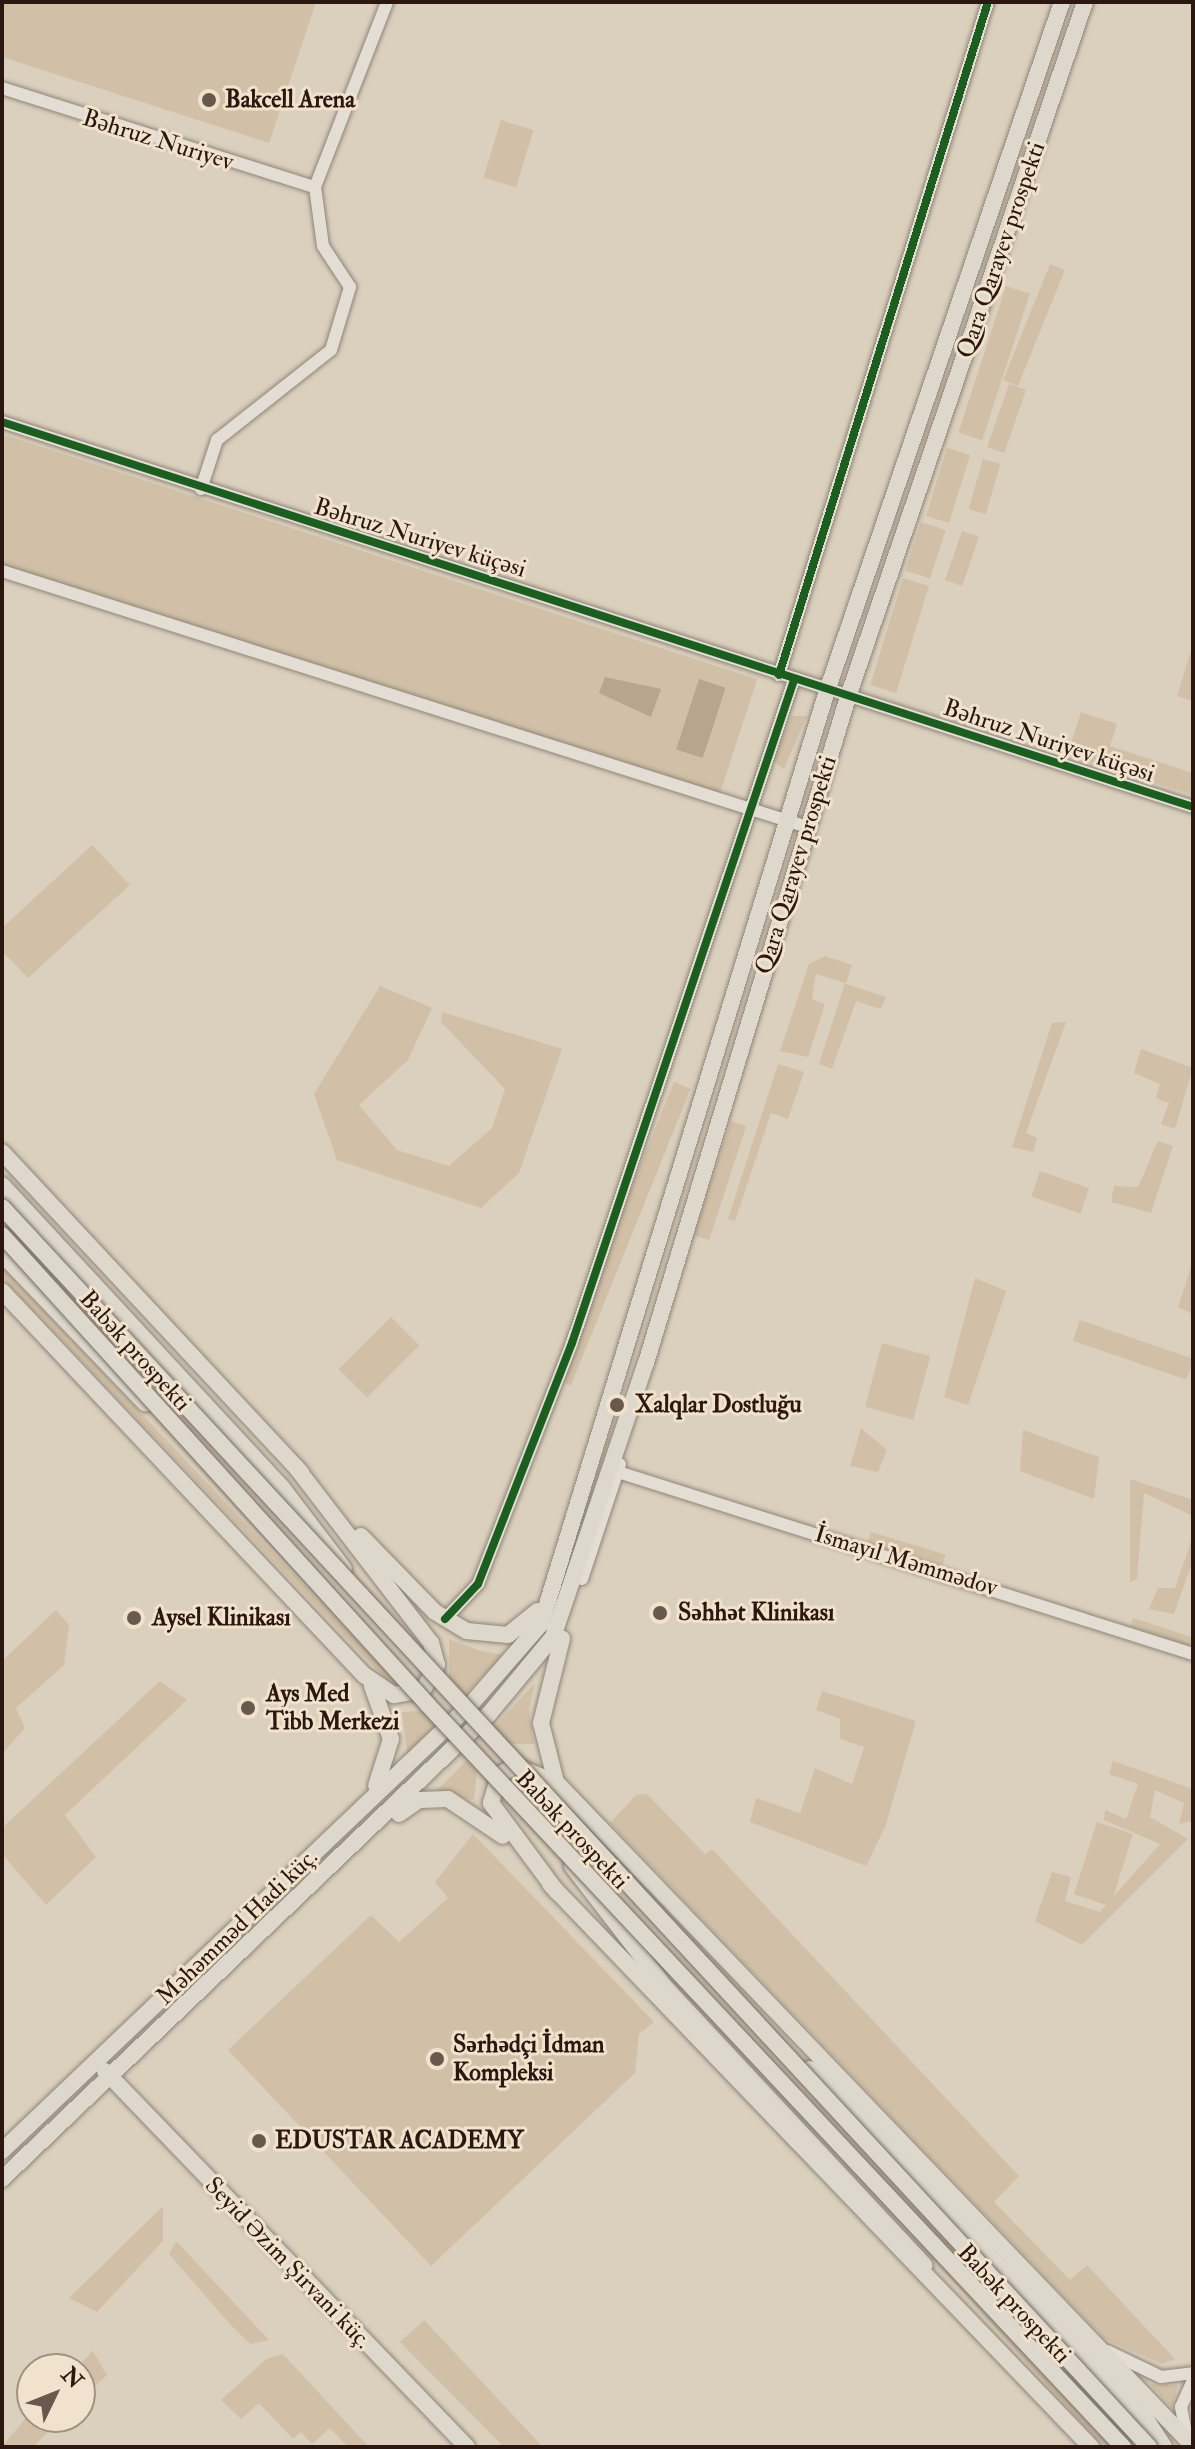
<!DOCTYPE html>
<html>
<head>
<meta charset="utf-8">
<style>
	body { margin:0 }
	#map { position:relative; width:1195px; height:2449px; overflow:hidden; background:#dbd0bd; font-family:"IM FELL Double Pica",serif }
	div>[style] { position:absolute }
	.green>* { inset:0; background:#d1c0a7; transform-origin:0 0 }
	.water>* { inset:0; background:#b7a58d; transform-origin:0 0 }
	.roads { filter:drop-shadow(0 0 2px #8e8579) drop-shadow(0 0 2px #8e8579) }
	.minor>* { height:12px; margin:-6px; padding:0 6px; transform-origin:6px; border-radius:6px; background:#e3ddd4 }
	.major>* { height:16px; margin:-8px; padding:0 8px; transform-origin:8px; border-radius:8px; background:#ded8cc }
	.bridges { filter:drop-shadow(0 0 2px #756c62) drop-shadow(0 0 2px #756c62) }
	.major-bridge>* { height:16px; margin:-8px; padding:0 8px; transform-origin:8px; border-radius:8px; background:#ded8cc }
	.cycleway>* { height:8px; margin:-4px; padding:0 4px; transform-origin:4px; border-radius:4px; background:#1b5e20 }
	.dots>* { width:22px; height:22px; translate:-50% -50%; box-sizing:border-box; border:4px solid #f0e2cc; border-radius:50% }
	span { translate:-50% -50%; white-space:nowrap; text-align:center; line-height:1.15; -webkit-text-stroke:6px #f0e2cc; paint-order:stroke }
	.poi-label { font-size:24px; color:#2b170f; font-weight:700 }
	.left { translate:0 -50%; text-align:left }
	.street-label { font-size:24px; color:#2b170f }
	.frame { position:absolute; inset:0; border:4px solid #2b170f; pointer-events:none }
	.north { position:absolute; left:16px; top:2353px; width:80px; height:80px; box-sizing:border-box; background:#f0e2cc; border:2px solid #a19180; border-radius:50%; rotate:47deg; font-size:22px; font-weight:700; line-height:32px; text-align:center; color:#2b170f }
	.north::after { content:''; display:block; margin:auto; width:28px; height:36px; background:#69584c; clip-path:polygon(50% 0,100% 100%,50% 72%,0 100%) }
</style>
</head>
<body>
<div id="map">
	<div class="green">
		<div style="clip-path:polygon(3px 2px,316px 2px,269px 143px,2px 57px)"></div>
		<div style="left:501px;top:120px;width:34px;height:60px;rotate:17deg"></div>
		<div style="left:1050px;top:264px;width:16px;height:125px;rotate:22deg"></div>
		<div style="left:1006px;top:286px;width:25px;height:154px;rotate:18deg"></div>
		<div style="left:1009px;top:384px;width:18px;height:67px;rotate:19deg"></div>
		<div style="left:2px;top:434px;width:794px;height:127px;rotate:18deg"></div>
		<div style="left:947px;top:448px;width:24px;height:71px;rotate:17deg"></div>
		<div style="left:983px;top:459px;width:18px;height:52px;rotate:16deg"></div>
		<div style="left:921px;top:522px;width:26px;height:51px;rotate:18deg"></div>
		<div style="left:962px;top:531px;width:18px;height:52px;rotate:19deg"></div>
		<div style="left:903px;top:578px;width:27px;height:112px;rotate:17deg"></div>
		<div style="clip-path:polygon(1190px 654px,1193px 655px,1193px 701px,1177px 696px)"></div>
		<div style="clip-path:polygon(1081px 712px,1117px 724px,1110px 746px,1193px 773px,1193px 795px,1067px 755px)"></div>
		<div style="clip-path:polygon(792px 716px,807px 716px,784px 769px,772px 760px)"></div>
		<div style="clip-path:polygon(92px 845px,130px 885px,28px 978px,2px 951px,2px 928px)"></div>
		<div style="clip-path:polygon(825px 956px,852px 965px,846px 984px,886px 997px,881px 1009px,856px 1001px,832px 1069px,819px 1064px,845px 983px,816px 974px,812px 999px,825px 1004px,808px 1057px,780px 1051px,809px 964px)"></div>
		<div style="clip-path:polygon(380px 986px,432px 1008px,408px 1060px,359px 1105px,397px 1150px,449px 1166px,492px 1128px,505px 1089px,441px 1022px,442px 1012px,562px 1049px,519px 1173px,481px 1208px,337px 1160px,314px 1094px)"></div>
		<div style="clip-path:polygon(1066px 1022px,1026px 1133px,1037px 1138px,1033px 1152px,1012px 1147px,1052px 1023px)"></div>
		<div style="clip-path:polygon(1141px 1049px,1193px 1068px,1175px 1129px,1161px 1124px,1169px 1103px,1156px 1098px,1160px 1084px,1134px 1073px)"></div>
		<div style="clip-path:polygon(778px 1064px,804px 1072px,788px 1119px,771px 1113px,735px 1221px,728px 1219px)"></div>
		<div style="left:674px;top:1082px;width:18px;height:320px;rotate:22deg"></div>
		<div style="left:731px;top:1121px;width:16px;height:120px;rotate:18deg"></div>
		<div style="clip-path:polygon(1158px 1141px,1173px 1146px,1151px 1213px,1111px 1202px,1114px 1186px,1138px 1187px)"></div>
		<div style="left:1040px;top:1171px;width:52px;height:27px;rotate:19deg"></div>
		<div style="clip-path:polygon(1193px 1261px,1193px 1314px,1178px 1307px)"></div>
		<div style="clip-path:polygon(2px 1267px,402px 1688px,394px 1688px,2px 1277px)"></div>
		<div style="clip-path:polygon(975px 1278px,1006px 1291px,968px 1405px,944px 1397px)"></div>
		<div style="left:391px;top:1317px;width:40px;height:74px;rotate:45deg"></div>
		<div style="left:1080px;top:1320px;width:120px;height:22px;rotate:19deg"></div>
		<div style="left:882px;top:1343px;width:50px;height:66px;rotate:15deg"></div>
		<div style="clip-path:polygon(861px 1428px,887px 1450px,878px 1472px,850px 1466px)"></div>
		<div style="clip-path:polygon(1023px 1430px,1099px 1457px,1094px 1499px,1020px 1471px)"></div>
		<div style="clip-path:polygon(1130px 1479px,1193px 1500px,1193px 1516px,1144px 1493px,1137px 1579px,1130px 1582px)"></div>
		<div style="left:871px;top:1532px;width:78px;height:11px;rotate:17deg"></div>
		<div style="clip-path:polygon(1193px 1536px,1193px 1560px,1174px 1614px,1149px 1609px,1158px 1588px,1175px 1588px)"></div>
		<div style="clip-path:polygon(56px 1610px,69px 1625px,64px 1665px,16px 1708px,25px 1728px,2px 1754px,2px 1661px)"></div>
		<div style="left:1133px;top:1618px;width:63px;height:9px;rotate:18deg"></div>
		<div style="clip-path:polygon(449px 1639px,481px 1651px,504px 1655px,465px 1694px,449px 1677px)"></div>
		<div style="clip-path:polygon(160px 1681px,187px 1700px,65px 1815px,96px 1857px,46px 1905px,2px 1854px,2px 1828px)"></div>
		<div style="clip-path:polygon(535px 1683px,529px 1709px,534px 1744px,510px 1744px,494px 1727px)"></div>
		<div style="clip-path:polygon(822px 1691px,916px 1721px,885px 1827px,866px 1866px,750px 1822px,756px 1798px,800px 1813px,815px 1768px,852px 1784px,864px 1747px,840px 1739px,840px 1719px,816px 1710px)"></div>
		<div style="clip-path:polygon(422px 1711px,437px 1729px,408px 1759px,402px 1712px)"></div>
		<div style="clip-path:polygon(466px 1761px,477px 1772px,474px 1800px,435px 1792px)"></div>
		<div style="clip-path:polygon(1113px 1761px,1193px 1789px,1193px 1821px,1179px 1824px,1184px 1803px,1155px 1790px,1150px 1817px,1188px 1839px,1082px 1945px,1035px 1921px,1052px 1872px,1071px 1877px,1065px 1901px,1100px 1912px,1106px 1905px,1074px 1894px,1097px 1822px,1133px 1834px,1113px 1897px,1160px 1844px,1104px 1820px,1105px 1810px,1126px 1819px,1138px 1784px,1109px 1774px)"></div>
		<div style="clip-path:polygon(647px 1794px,705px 1854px,712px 1849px,1019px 2176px,994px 2202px,1070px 2280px,1087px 2265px,1175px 2359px,1162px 2364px,1105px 2339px,610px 1823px,636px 1795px)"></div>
		<div style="clip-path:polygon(473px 1834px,654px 2022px,639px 2034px,635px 2073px,431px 2266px,228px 2050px,371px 1915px,399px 1942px,448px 1898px,435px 1882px)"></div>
		<div style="clip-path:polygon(163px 2206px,163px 2241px,97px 2312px,69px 2298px)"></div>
		<div style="clip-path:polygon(907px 2230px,1111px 2447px,1103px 2447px)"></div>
		<div style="clip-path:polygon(176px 2241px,269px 2340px,250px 2344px,228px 2322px,169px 2254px)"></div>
		<div style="clip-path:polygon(424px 2320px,543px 2447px,504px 2447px,400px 2342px)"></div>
		<div style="clip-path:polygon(93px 2351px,107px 2375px,80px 2401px,75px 2369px)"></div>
		<div style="clip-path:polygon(283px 2354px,368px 2446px,368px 2447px,348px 2447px,330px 2428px,312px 2444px,301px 2432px,293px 2439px,259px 2403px,241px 2419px,221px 2400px,266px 2359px)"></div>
		<div style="clip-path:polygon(1150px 2384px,1178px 2385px,1172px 2408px)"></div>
		<div style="clip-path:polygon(32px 2410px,32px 2417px,63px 2417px,33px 2447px,2px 2447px)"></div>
	</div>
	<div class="water">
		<div style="clip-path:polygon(605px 677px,661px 689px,651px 717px,599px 693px)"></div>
		<div style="left:699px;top:679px;width:28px;height:74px;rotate:18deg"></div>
	</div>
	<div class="roads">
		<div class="minor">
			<div style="left:2px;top:88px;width:328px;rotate:17.6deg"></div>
			<div style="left:2px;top:422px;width:1252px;rotate:17.91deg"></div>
			<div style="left:201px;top:489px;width:52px;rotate:-71.9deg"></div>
			<div style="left:217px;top:440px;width:145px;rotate:-38.3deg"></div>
			<div style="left:331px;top:350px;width:66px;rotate:-73.2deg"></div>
			<div style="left:350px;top:287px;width:49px;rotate:-123.4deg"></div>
			<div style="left:323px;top:246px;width:60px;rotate:-97.7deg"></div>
			<div style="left:315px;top:187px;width:199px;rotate:-68.7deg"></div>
			<div style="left:2px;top:571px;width:845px;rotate:17.64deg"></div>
			<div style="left:779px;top:675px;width:705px;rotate:-72.75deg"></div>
			<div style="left:618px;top:1472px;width:603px;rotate:17.56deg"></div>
			<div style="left:582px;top:1579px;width:121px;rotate:-71.7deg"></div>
			<div style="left:445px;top:1619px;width:48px;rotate:-46.7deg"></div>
			<div style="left:478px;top:1584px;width:259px;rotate:-68.7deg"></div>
			<div style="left:572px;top:1343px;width:699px;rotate:-71.49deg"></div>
			<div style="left:1107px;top:2351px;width:60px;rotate:25.7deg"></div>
			<div style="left:1161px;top:2377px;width:32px;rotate:-7deg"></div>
			<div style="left:1187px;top:2438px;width:32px;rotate:-101deg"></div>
			<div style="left:1181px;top:2407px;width:30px;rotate:-66deg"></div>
		</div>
		<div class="major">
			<div style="left:2px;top:1152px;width:439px;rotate:47deg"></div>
			<div style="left:2px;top:1185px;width:410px;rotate:47.2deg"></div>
			<div style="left:281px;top:1486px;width:104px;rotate:52.8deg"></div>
			<div style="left:2px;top:1254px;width:207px;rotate:46.2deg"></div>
			<div style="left:2px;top:1291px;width:528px;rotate:46.69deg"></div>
			<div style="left:364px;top:1675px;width:36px;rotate:34deg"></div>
			<div style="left:394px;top:1695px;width:29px;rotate:-10deg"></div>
			<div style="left:423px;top:1690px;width:29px;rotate:-61deg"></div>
			<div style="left:437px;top:1665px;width:23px;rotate:-105deg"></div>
			<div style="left:431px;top:1643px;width:223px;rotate:-127.5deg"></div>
			<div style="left:361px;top:1536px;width:106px;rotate:45.8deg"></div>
			<div style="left:435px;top:1612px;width:37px;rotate:31deg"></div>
			<div style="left:467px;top:1631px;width:41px;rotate:5.6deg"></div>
			<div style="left:508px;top:1635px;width:38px;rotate:-39deg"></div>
			<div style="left:372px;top:1686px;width:56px;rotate:70.3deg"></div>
			<div style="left:391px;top:1739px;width:49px;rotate:107.7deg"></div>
			<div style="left:556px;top:1782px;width:61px;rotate:-104.3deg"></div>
			<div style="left:541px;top:1723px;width:87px;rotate:-76deg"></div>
			<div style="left:399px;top:1814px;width:24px;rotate:-35deg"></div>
			<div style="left:419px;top:1800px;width:29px;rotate:-2deg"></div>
			<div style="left:448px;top:1799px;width:66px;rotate:33.9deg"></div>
			<div style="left:572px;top:1866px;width:154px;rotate:52.4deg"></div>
			<div style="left:666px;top:1988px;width:379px;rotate:47deg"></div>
			<div style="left:550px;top:1884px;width:781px;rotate:46.14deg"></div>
			<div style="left:557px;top:1892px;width:111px;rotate:-126.6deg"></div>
			<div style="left:491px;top:1803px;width:29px;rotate:-74deg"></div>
			<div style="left:499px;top:1775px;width:18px;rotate:-29deg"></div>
			<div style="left:515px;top:1766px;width:45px;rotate:22deg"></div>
			<div style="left:557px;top:1783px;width:919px;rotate:46.19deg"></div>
			<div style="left:810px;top:2069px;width:485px;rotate:46.2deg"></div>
			<div style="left:1146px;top:2419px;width:33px;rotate:57deg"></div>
			<div style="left:105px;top:2071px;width:522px;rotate:46.09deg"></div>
			<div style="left:2px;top:2151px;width:649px;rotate:-43.63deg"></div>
			<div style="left:472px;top:1703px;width:105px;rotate:-48.9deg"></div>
			<div style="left:541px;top:1624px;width:976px;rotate:-72.96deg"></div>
			<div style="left:827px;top:691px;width:728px;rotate:-71.17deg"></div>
			<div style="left:2px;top:2179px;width:673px;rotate:-43.68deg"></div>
			<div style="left:489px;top:1714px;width:100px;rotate:-50.3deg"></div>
			<div style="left:553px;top:1637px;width:289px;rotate:-71.3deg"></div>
			<div style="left:646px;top:1363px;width:696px;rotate:-73.13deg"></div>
			<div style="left:848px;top:697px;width:734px;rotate:-71.17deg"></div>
		</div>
	</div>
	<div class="bridges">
		<div class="major-bridge">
			<div style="left:2px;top:1207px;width:1689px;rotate:47.23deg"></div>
			<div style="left:2px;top:1235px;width:634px;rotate:47.81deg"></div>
			<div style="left:428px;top:1705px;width:1017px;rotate:46.87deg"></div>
		</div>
	</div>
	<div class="cycleway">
		<div style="left:2px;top:422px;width:1252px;rotate:17.91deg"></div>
		<div style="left:779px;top:675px;width:705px;rotate:-72.75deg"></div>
		<div style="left:445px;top:1619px;width:48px;rotate:-46.7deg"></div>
		<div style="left:478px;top:1584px;width:259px;rotate:-68.7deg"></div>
		<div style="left:572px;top:1343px;width:699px;rotate:-71.49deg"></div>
	</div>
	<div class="dots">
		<div style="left:209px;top:100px;background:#69584c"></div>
		<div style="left:617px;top:1405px;background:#69584c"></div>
		<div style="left:660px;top:1613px;background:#69584c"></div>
		<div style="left:134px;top:1618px;background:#69584c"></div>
		<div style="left:248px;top:1708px;background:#69584c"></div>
		<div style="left:437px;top:2059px;background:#69584c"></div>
		<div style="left:259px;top:2141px;background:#69584c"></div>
	</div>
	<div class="poi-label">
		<span class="left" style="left:225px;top:100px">Bakcell Arena</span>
		<span class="left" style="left:635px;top:1405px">Xalqlar Dostluğu</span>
		<span class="left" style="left:678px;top:1613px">Səhhət Klinikası</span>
		<span class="left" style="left:152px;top:1618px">Aysel Klinikası</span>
		<span class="left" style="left:266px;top:1708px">Ays Med<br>Tibb Merkezi</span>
		<span class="left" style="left:453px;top:2059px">Sərhədçi İdman<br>Kompleksi</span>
		<span class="left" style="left:275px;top:2141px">EDUSTAR ACADEMY</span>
	</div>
	<div class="street-label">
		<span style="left:158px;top:140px;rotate:17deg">Bəhruz Nuriyev</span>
		<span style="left:1001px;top:250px;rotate:-71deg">Qara Qarayev prospekti</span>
		<span style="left:420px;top:538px;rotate:17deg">Bəhruz Nuriyev küçəsi</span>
		<span style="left:1049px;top:741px;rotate:18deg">Bəhruz Nuriyev küçəsi</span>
		<span style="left:796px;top:865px;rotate:-73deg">Qara Qarayev prospekti</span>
		<span style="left:135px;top:1351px;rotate:48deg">Babək prospekti</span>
		<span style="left:906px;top:1561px;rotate:17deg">İsmayıl Məmmədov</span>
		<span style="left:572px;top:1830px;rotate:47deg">Babək prospekti</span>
		<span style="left:237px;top:1927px;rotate:-44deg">Məhəmməd Hadi küç.</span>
		<span style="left:288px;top:2263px;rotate:46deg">Seyid Əzim Şirvani küç.</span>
		<span style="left:1014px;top:2304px;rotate:47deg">Babək prospekti</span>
	</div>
	<div class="frame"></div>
	<div class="north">N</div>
</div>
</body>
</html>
